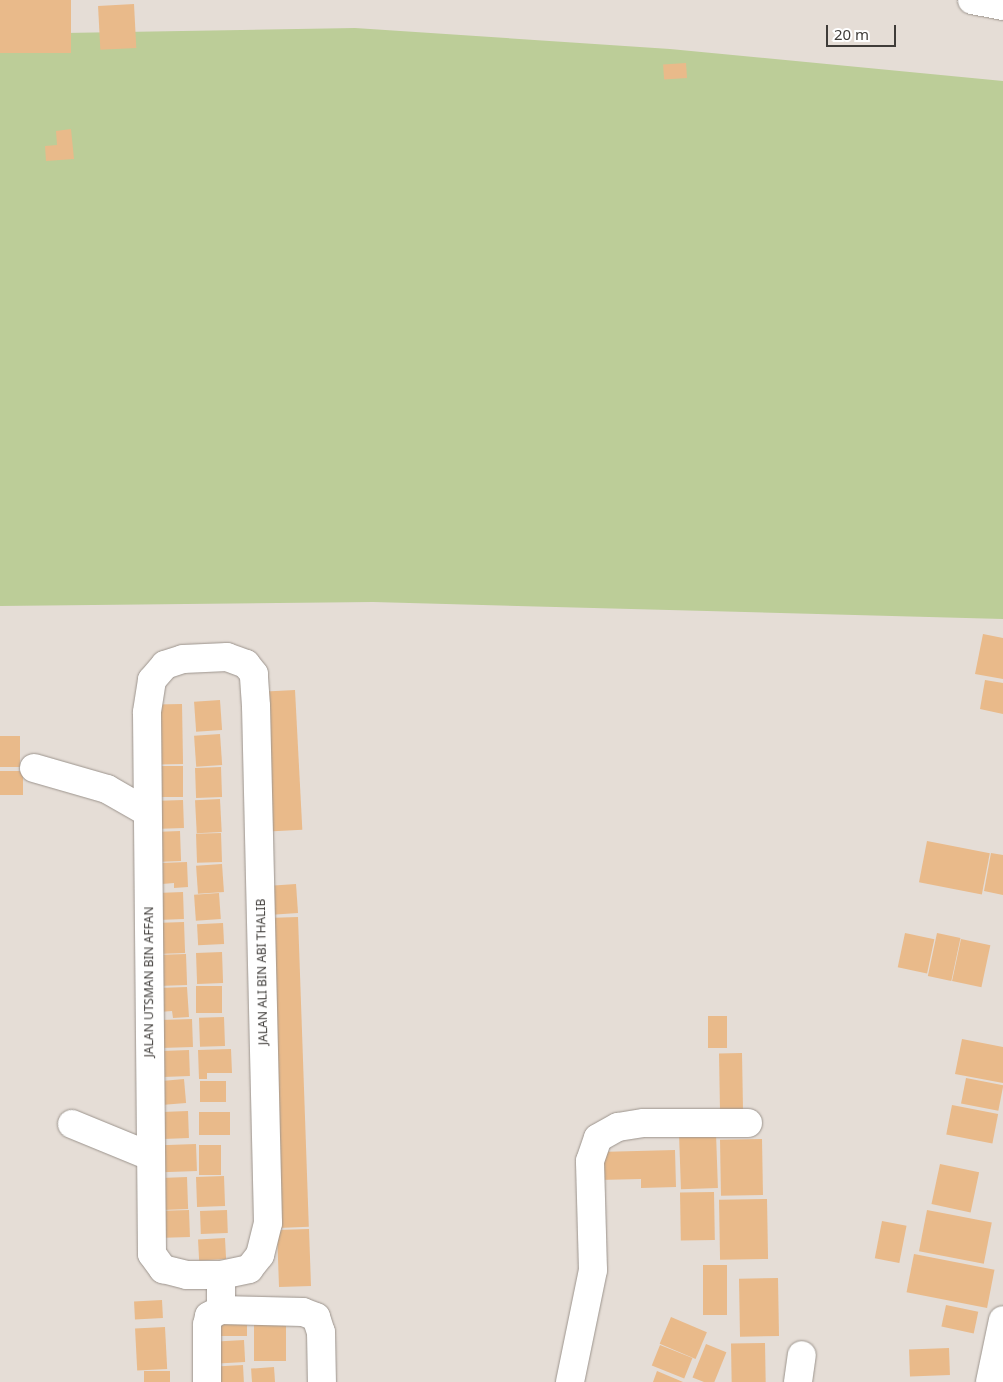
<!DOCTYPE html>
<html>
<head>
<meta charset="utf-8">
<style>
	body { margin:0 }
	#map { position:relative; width:1003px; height:1382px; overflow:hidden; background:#e5ddd6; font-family:"Noto Sans",sans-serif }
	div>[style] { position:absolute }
	.green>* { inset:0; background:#bccd98 }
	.building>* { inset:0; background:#e9ba8a; transform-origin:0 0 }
	.roads { filter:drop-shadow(0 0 1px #9c948d) drop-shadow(0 0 1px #9c948d) }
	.minor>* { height:28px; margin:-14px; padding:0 14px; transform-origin:14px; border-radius:14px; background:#fff }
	span { translate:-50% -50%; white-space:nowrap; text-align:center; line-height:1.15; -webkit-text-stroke:5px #fff; paint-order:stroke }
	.street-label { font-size:12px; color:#3f3c39 }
	.scale { position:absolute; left:826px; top:25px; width:70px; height:22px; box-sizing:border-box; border:2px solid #3f3c39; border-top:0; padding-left:6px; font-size:15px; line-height:18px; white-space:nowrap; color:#3f3c39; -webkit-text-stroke:4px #fff; paint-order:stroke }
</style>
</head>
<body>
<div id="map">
	<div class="green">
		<div style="clip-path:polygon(0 0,5px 34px,355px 28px,670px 49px,1003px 81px,1003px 619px,373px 602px,0 606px)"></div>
	</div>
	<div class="building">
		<div style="left:0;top:0;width:71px;height:53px"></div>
		<div style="left:134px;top:4px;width:44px;height:36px;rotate:87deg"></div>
		<div style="left:686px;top:63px;width:15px;height:23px;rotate:86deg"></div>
		<div style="clip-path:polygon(71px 129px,74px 159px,46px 161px,45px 146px,57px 145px,56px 131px)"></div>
		<div style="clip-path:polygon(983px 634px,1003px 638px,1003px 679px,975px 674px)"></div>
		<div style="clip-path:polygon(985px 680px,1003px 683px,1003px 714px,980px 709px)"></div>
		<div style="left:295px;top:690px;width:140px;height:34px;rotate:87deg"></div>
		<div style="left:220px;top:700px;width:30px;height:26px;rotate:86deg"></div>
		<div style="left:182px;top:704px;width:60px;height:26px;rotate:89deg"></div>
		<div style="left:220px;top:734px;width:31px;height:26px;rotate:86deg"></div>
		<div style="left:0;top:736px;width:20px;height:31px"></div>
		<div style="left:158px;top:766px;width:25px;height:31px"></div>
		<div style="left:221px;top:767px;width:30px;height:26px;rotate:88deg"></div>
		<div style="left:0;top:771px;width:23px;height:24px"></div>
		<div style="left:220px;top:799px;width:33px;height:25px;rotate:87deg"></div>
		<div style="left:183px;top:800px;width:28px;height:23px;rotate:88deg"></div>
		<div style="left:180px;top:831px;width:30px;height:26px;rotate:88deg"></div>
		<div style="left:221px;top:833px;width:29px;height:25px;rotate:88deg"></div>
		<div style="left:927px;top:841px;width:64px;height:42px;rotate:11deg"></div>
		<div style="clip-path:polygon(991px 853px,1003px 855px,1003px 895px,984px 891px)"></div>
		<div style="clip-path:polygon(187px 862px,188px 887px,174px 888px,174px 883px,162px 884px,161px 863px)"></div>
		<div style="left:222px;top:864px;width:28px;height:26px;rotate:86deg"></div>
		<div style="left:296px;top:884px;width:29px;height:26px;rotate:86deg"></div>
		<div style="left:183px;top:892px;width:27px;height:26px;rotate:88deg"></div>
		<div style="left:219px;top:893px;width:26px;height:25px;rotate:86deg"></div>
		<div style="left:298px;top:917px;width:310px;height:31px;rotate:88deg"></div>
		<div style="left:184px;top:922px;width:31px;height:29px;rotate:88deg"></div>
		<div style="left:223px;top:923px;width:21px;height:26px;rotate:87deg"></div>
		<div style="left:905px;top:933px;width:30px;height:35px;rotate:12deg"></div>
		<div style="left:937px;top:933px;width:24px;height:44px;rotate:12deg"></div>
		<div style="left:961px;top:939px;width:30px;height:43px;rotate:12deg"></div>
		<div style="left:222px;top:952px;width:31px;height:26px;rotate:88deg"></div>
		<div style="left:186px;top:954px;width:31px;height:30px;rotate:88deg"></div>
		<div style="left:222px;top:986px;width:27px;height:26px;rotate:90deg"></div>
		<div style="clip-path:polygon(187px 987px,189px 1017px,173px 1018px,172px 1011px,159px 1012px,158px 988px)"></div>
		<div style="left:708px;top:1016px;width:19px;height:32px"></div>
		<div style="left:224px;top:1017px;width:29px;height:25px;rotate:88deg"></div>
		<div style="left:192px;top:1019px;width:28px;height:32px;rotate:88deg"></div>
		<div style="clip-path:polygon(962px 1039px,1003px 1047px,1003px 1083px,955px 1074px)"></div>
		<div style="clip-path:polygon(231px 1049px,232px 1073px,207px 1073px,207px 1079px,199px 1079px,198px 1050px)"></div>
		<div style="left:189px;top:1050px;width:26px;height:27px;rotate:88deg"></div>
		<div style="left:742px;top:1053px;width:62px;height:23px;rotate:89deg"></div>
		<div style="left:966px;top:1078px;width:38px;height:26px;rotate:11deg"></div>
		<div style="left:184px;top:1079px;width:24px;height:25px;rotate:85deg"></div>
		<div style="left:200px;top:1081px;width:26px;height:21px"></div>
		<div style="left:952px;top:1105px;width:47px;height:30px;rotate:11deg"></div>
		<div style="left:188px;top:1111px;width:27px;height:26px;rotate:88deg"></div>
		<div style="left:230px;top:1112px;width:23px;height:31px;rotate:90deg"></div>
		<div style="left:716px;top:1133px;width:55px;height:37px;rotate:88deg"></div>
		<div style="left:762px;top:1139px;width:56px;height:42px;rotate:89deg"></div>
		<div style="left:196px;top:1144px;width:27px;height:35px;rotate:88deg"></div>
		<div style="left:221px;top:1145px;width:30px;height:22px;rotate:90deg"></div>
		<div style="clip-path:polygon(675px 1150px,676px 1187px,641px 1188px,641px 1179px,599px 1180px,599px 1152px)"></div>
		<div style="left:940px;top:1164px;width:40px;height:41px;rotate:12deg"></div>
		<div style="left:224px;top:1176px;width:30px;height:28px;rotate:88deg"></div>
		<div style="left:187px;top:1177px;width:32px;height:26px;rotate:88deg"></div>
		<div style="left:714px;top:1192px;width:48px;height:34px;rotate:89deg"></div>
		<div style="left:767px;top:1199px;width:60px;height:48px;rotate:89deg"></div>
		<div style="left:189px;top:1210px;width:27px;height:25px;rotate:88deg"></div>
		<div style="left:227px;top:1210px;width:23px;height:27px;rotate:88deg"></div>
		<div style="left:927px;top:1210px;width:66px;height:42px;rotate:11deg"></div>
		<div style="left:882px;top:1221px;width:25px;height:38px;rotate:11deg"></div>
		<div style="left:309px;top:1229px;width:57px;height:32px;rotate:88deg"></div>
		<div style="left:225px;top:1238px;width:21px;height:27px;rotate:87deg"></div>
		<div style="left:914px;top:1254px;width:82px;height:39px;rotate:11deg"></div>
		<div style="left:703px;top:1265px;width:24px;height:50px"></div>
		<div style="left:778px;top:1278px;width:58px;height:39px;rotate:89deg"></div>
		<div style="left:162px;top:1300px;width:18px;height:28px;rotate:87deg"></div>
		<div style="left:946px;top:1305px;width:33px;height:22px;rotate:12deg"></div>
		<div style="left:671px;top:1317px;width:39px;height:29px;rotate:23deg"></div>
		<div style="left:218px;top:1319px;width:29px;height:17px"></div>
		<div style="left:254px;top:1322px;width:32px;height:39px"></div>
		<div style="left:165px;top:1327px;width:42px;height:30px;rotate:87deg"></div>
		<div style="left:244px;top:1340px;width:22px;height:27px;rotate:87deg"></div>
		<div style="left:765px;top:1343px;width:39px;height:34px;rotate:89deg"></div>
		<div style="left:706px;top:1344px;width:22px;height:36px;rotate:22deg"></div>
		<div style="left:660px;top:1345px;width:35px;height:22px;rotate:22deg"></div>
		<div style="left:949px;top:1348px;width:27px;height:40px;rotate:88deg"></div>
		<div style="left:243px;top:1365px;width:17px;height:27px;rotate:87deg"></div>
		<div style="left:274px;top:1367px;width:15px;height:23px;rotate:86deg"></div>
		<div style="left:170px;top:1371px;width:11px;height:26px;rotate:90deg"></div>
		<div style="clip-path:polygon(657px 1371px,683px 1382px,653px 1382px)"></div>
	</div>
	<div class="roads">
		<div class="minor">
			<div style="left:972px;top:0;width:32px;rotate:11deg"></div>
			<div style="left:34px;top:768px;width:76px;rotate:16deg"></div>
			<div style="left:107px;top:789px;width:46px;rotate:29.9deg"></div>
			<div style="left:72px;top:1124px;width:84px;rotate:22.3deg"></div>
			<div style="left:221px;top:1275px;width:29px;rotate:-12deg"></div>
			<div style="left:249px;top:1269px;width:18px;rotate:-52deg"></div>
			<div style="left:260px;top:1255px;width:33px;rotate:-76deg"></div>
			<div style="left:268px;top:1223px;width:517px;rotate:-91.33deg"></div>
			<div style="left:256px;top:706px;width:32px;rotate:-94deg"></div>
			<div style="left:254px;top:674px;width:13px;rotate:-129deg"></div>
			<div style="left:246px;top:664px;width:20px;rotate:-160deg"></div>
			<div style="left:227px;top:657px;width:44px;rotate:177.4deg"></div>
			<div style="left:183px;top:659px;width:19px;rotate:162deg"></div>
			<div style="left:165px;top:665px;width:20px;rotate:131deg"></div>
			<div style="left:152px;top:680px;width:33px;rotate:99deg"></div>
			<div style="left:147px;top:713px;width:541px;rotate:89.47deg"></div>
			<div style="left:152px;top:1254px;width:19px;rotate:54deg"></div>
			<div style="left:163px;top:1269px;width:25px;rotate:14deg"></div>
			<div style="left:187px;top:1275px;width:34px"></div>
			<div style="left:221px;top:1275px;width:35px;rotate:90deg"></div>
			<div style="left:207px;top:1382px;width:57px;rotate:-90deg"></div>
			<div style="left:207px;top:1325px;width:9px;rotate:-77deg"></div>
			<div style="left:209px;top:1316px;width:13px;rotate:-27deg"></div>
			<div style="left:221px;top:1310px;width:82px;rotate:1.4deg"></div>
			<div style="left:303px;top:1312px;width:14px;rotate:21deg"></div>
			<div style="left:316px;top:1317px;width:16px;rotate:72deg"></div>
			<div style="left:321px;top:1332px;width:50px;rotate:88.9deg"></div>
			<div style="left:570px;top:1382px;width:114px;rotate:-78.4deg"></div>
			<div style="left:593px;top:1270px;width:109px;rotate:-91.6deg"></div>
			<div style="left:590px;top:1161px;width:24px;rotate:-71deg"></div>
			<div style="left:598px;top:1138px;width:23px;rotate:-29deg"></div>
			<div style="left:618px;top:1127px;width:26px;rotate:-9deg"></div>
			<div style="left:644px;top:1123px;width:104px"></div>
			<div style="left:798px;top:1382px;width:27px;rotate:-82deg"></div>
			<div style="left:990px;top:1382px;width:63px;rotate:-78.2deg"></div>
		</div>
	</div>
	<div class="street-label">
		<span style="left:262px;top:972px;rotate:-91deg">JALAN ALI BIN ABI THALIB</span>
		<span style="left:149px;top:982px;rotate:-90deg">JALAN UTSMAN BIN AFFAN</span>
	</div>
	<div class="scale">20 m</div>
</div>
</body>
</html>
